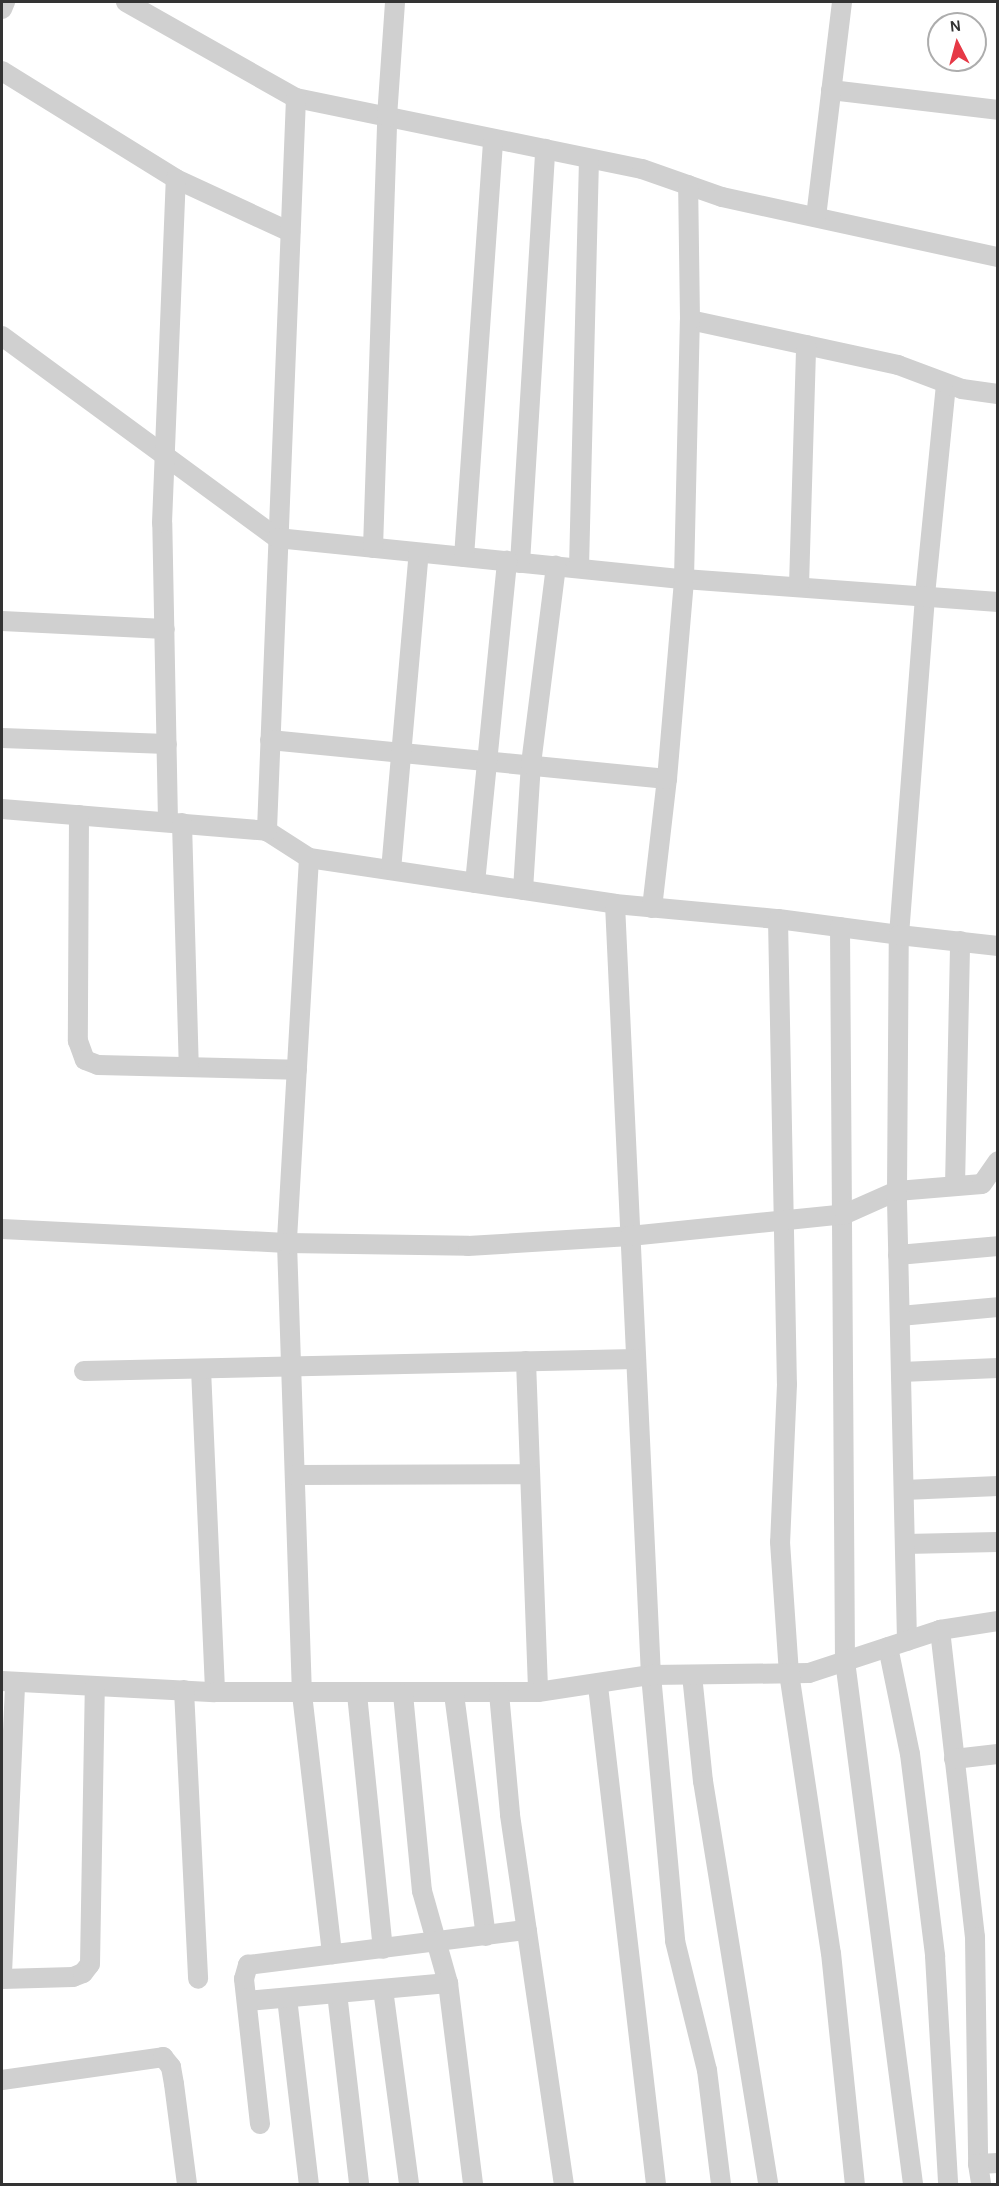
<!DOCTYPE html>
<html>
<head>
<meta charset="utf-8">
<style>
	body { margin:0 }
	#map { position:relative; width:999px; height:2186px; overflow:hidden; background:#fff; font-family:Karla,sans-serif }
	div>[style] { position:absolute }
	.minor>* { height:20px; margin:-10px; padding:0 10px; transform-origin:10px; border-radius:10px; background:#d0d0d0 }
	span { translate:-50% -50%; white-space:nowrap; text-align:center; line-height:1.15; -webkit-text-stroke:6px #fff; paint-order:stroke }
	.frame { position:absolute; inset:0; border:3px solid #333; pointer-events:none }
	.north { position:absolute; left:927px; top:12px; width:60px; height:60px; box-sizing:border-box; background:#fff; border:2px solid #adadad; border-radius:50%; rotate:354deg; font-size:16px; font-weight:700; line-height:24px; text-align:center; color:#333 }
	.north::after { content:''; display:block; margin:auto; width:21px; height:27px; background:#e63946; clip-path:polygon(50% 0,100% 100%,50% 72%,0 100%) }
</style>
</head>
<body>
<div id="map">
	<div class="minor">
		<div style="left:126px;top:2px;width:195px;rotate:29.5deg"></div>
		<div style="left:296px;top:98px;width:353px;rotate:11.6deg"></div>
		<div style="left:642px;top:169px;width:85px;rotate:19.3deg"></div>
		<div style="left:722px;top:197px;width:282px;rotate:12.3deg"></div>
		<div style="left:2px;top:9px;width:8px;rotate:-67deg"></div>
		<div style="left:2px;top:71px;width:205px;rotate:31.8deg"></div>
		<div style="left:176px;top:179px;width:126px;rotate:24.9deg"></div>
		<div style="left:831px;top:90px;width:168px;rotate:6.8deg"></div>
		<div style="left:296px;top:98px;width:734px;rotate:92.27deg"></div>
		<div style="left:267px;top:831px;width:50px;rotate:32.7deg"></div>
		<div style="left:309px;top:858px;width:309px;rotate:8.5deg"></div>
		<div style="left:615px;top:904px;width:164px;rotate:5.3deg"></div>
		<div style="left:778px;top:919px;width:122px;rotate:7.5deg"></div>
		<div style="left:899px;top:935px;width:341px;rotate:-85.6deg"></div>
		<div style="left:925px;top:595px;width:212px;rotate:-84.3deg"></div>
		<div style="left:816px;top:217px;width:217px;rotate:-83.1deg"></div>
		<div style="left:690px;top:320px;width:213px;rotate:12.2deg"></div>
		<div style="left:898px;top:365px;width:68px;rotate:20.6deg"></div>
		<div style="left:962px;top:389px;width:36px;rotate:8deg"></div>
		<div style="left:2px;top:336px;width:341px;rotate:36.3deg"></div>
		<div style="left:277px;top:538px;width:409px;rotate:5.8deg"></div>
		<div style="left:684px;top:579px;width:315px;rotate:4.2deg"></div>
		<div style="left:373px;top:548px;width:431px;rotate:-88.1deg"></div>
		<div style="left:387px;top:117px;width:115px;rotate:-86deg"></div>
		<div style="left:464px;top:557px;width:419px;rotate:-86deg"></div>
		<div style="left:520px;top:563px;width:415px;rotate:-86.5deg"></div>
		<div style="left:579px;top:568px;width:409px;rotate:-88.6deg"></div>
		<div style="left:799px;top:586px;width:241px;rotate:-88.3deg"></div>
		<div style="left:2px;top:621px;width:163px;rotate:2.8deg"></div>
		<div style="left:2px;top:738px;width:165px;rotate:2.1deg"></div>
		<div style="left:270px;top:740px;width:399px;rotate:5.6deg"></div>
		<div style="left:2px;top:809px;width:266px;rotate:4.7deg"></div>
		<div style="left:79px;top:815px;width:226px;rotate:90.3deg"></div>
		<div style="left:78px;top:1041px;width:20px;rotate:70deg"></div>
		<div style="left:85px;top:1060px;width:14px;rotate:21deg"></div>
		<div style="left:98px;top:1065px;width:199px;rotate:1.4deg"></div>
		<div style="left:168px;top:822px;width:299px;rotate:-91.1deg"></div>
		<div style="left:162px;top:523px;width:344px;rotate:-87.7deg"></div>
		<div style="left:182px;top:823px;width:244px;rotate:88.4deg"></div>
		<div style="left:309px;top:858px;width:386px;rotate:93.3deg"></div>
		<div style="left:287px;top:1243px;width:451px;rotate:88.1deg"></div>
		<div style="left:302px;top:1694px;width:262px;rotate:83.4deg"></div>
		<div style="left:391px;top:870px;width:318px;rotate:-85deg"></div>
		<div style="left:475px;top:883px;width:324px;rotate:-84.3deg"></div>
		<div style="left:523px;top:890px;width:126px;rotate:-86.4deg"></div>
		<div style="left:531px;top:764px;width:200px;rotate:-82.8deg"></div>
		<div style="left:615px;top:904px;width:772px;rotate:87.33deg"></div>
		<div style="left:651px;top:1675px;width:267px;rotate:84.8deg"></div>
		<div style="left:675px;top:1941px;width:133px;rotate:76.1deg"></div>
		<div style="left:707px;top:2070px;width:115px;rotate:83deg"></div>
		<div style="left:652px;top:908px;width:130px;rotate:-83.4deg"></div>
		<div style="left:667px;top:779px;width:201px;rotate:-85.1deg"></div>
		<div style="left:684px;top:579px;width:259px;rotate:-88.7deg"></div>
		<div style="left:690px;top:320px;width:135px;rotate:-90.8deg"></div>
		<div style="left:778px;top:919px;width:465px;rotate:88.9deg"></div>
		<div style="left:787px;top:1384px;width:158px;rotate:92.5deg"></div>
		<div style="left:780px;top:1542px;width:131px;rotate:86.1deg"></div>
		<div style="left:789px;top:1673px;width:283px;rotate:81.5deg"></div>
		<div style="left:831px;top:1953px;width:232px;rotate:84.1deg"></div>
		<div style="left:840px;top:927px;width:734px;rotate:89.61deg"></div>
		<div style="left:845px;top:1661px;width:527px;rotate:82.59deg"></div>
		<div style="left:955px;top:1186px;width:245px;rotate:-88.8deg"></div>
		<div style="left:2px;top:1229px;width:285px;rotate:2.8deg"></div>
		<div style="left:287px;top:1243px;width:181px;rotate:0.9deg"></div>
		<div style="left:468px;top:1246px;width:162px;rotate:-3.5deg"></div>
		<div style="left:630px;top:1236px;width:216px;rotate:-5.8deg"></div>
		<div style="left:845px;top:1214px;width:57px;rotate:-23.9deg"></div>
		<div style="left:897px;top:1191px;width:85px;rotate:-4.7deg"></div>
		<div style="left:982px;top:1184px;width:28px;rotate:-55deg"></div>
		<div style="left:898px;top:1255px;width:100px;rotate:-5.1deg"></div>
		<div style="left:900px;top:1316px;width:98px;rotate:-5.2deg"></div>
		<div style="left:526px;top:1361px;width:331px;rotate:87.9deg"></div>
		<div style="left:201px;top:1369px;width:323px;rotate:87.5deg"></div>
		<div style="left:84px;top:1371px;width:552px;rotate:-1.25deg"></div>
		<div style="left:901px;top:1372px;width:97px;rotate:-2.4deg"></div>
		<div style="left:295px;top:1475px;width:235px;rotate:-0.2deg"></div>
		<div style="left:904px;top:1490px;width:94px;rotate:-2.4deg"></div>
		<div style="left:905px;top:1544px;width:93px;rotate:-1.2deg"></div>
		<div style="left:940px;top:1630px;width:309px;rotate:83.5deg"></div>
		<div style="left:975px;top:1937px;width:227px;rotate:89.2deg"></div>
		<div style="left:978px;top:2164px;width:20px;rotate:-3deg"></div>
		<div style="left:907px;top:1641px;width:450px;rotate:-91.3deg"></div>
		<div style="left:897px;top:1191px;width:256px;rotate:-89.6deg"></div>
		<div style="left:899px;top:935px;width:100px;rotate:6.3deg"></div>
		<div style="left:888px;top:1647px;width:109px;rotate:78.4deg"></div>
		<div style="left:910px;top:1754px;width:204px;rotate:82.9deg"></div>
		<div style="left:935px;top:1956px;width:228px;rotate:86.7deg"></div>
		<div style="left:692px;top:1675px;width:107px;rotate:84.1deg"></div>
		<div style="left:703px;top:1781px;width:408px;rotate:80.8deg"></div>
		<div style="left:2px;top:1681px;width:213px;rotate:3deg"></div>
		<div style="left:215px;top:1692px;width:323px"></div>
		<div style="left:538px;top:1692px;width:114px;rotate:-8.6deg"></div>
		<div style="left:651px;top:1675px;width:158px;rotate:-0.7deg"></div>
		<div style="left:809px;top:1673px;width:138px;rotate:-18.2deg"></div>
		<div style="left:940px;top:1630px;width:59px;rotate:-8.8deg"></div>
		<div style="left:598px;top:1686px;width:501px;rotate:83.36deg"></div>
		<div style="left:184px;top:1690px;width:289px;rotate:87.2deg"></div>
		<div style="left:499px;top:1693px;width:122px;rotate:84.8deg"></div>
		<div style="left:510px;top:1815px;width:373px;rotate:81.7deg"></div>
		<div style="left:357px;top:1694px;width:256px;rotate:84.2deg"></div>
		<div style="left:403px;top:1694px;width:198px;rotate:84.5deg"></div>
		<div style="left:422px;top:1891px;width:96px;rotate:74.2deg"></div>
		<div style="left:448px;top:1983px;width:203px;rotate:82.9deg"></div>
		<div style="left:454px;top:1694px;width:244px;rotate:82.5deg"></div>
		<div style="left:954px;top:1759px;width:44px;rotate:-6.5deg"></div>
		<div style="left:2px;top:1973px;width:291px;rotate:-87.4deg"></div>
		<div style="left:2px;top:1979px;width:71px;rotate:-1.6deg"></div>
		<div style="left:73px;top:1977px;width:11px;rotate:-22deg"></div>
		<div style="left:83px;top:1973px;width:11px;rotate:-52deg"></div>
		<div style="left:90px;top:1964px;width:277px;rotate:-89deg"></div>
		<div style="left:383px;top:1989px;width:197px;rotate:82.4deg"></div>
		<div style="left:337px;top:1993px;width:192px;rotate:83.4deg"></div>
		<div style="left:287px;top:1998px;width:187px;rotate:83.3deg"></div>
		<div style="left:247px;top:2001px;width:202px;rotate:-5.1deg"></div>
		<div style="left:2px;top:2080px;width:163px;rotate:-8.1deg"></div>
		<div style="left:163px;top:2057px;width:13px;rotate:51deg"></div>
		<div style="left:171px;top:2067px;width:17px;rotate:80deg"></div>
		<div style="left:174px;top:2084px;width:101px;rotate:82.6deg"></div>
		<div style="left:260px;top:2124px;width:146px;rotate:-96.3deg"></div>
		<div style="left:244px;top:1979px;width:15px;rotate:-74deg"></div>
		<div style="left:248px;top:1965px;width:281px;rotate:-7.2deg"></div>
		<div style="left:978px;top:2164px;width:20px;rotate:81deg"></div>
	</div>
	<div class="frame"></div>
	<div class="north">N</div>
</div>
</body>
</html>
